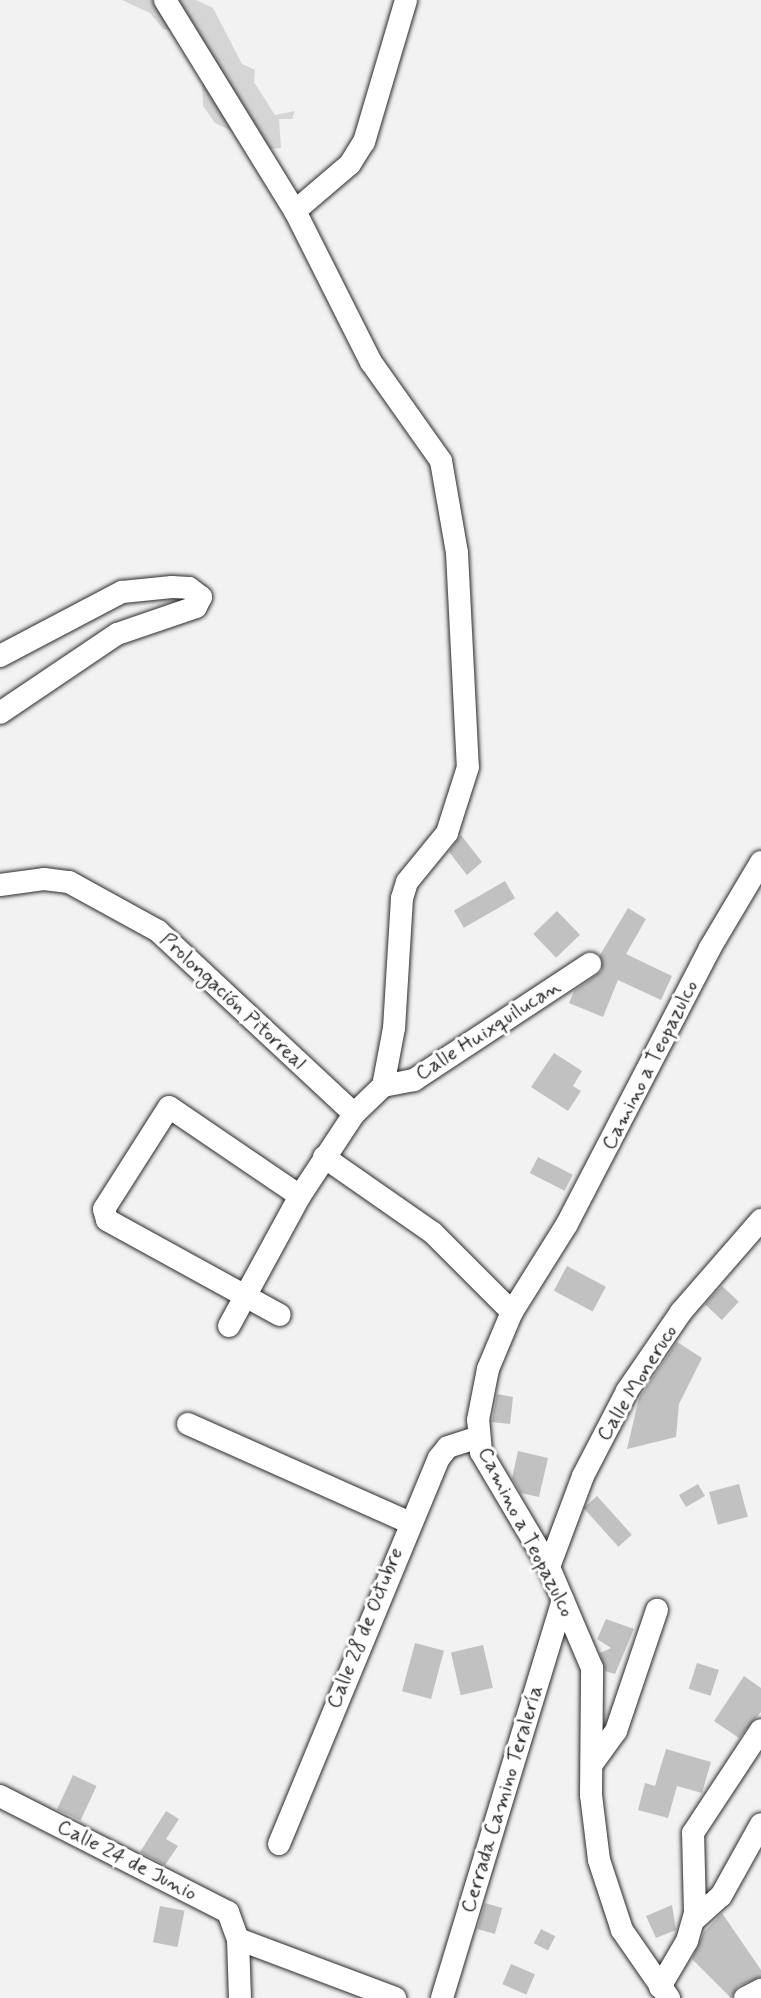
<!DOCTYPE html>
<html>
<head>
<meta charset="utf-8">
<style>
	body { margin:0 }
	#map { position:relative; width:761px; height:1998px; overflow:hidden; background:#f2f2f2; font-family:Mynerve,sans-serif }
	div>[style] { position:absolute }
	.green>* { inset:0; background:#d5d5d5 }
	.building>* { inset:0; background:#c1c1c1; transform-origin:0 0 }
	.roads { filter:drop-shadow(0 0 2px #2b2b2b) drop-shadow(0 0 2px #2b2b2b) }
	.minor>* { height:22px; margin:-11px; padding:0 11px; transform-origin:11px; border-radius:11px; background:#fff }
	span { translate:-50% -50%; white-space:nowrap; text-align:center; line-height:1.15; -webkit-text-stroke:6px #fff; paint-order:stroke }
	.street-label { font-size:21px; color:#2b2b2b }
</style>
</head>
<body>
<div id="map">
	<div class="green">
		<div style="clip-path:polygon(122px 0,196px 0,213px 8px,242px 64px,255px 70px,254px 82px,275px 115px,295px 111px,292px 119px,279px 119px,281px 148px,269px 149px,215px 123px,203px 106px,202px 79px,181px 33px,163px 29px,150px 13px)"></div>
	</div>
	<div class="building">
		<div style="clip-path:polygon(461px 835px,482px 862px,467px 875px,449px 852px)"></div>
		<div style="left:505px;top:881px;width:20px;height:59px;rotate:60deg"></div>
		<div style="clip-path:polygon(628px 908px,646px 919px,626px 954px,672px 976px,661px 1000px,618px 980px,603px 1017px,569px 1003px,574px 991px,602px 971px,600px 955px)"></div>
		<div style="left:557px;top:911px;width:33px;height:33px;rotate:46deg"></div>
		<div style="clip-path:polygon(554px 1053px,582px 1071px,573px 1086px,581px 1091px,568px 1111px,531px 1087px)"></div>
		<div style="left:538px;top:1157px;width:39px;height:18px;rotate:27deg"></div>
		<div style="left:567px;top:1266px;width:44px;height:28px;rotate:28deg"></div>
		<div style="left:722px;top:1286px;width:23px;height:25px;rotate:43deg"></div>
		<div style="clip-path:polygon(677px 1342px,702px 1358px,679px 1404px,676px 1437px,627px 1449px,639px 1398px)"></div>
		<div style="clip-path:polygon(497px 1394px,513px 1397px,510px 1424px,492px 1422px)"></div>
		<div style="clip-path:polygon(518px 1451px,548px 1458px,539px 1497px,521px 1493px,512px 1478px)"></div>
		<div style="left:698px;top:1484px;width:14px;height:22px;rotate:60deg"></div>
		<div style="left:739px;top:1484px;width:34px;height:31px;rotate:75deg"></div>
		<div style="left:597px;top:1496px;width:52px;height:18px;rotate:48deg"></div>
		<div style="clip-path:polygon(606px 1619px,634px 1629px,615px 1674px,605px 1671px,600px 1653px,611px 1648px,597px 1639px)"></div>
		<div style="left:415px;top:1643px;width:30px;height:50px;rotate:15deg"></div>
		<div style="left:483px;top:1645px;width:44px;height:33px;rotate:77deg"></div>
		<div style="left:697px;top:1663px;width:23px;height:27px;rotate:18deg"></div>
		<div style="clip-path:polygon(744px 1676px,761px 1688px,761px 1712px,739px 1738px,714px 1721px)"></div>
		<div style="clip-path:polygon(666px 1749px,711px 1762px,702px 1793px,677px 1786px,668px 1818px,638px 1810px,645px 1783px,655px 1786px)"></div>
		<div style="left:73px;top:1775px;width:26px;height:38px;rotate:25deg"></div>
		<div style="clip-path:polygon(166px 1811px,179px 1819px,166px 1839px,178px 1846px,165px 1865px,140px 1852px)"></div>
		<div style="left:485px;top:1903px;width:18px;height:27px;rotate:16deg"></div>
		<div style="clip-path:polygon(672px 1905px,676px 1930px,656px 1938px,646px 1916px)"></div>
		<div style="left:160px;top:1906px;width:25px;height:37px;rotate:11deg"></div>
		<div style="clip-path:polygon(722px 1913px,761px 1970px,761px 1977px,738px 1986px,731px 1998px,692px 1959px,704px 1932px)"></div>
		<div style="left:541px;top:1929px;width:16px;height:16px;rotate:27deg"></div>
		<div style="left:511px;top:1964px;width:26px;height:22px;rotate:23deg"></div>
	</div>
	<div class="roads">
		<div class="minor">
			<div style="left:165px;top:0;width:248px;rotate:58.4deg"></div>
			<div style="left:295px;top:211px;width:169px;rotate:63.3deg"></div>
			<div style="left:371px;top:362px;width:121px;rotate:54.7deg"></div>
			<div style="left:441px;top:461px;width:93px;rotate:80.1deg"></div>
			<div style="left:457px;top:553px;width:214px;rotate:87.1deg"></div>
			<div style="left:468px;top:767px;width:69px;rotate:107.7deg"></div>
			<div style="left:447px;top:833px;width:63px;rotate:129.2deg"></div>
			<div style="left:407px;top:882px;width:17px;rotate:107deg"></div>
			<div style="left:402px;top:898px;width:130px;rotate:93.5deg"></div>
			<div style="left:394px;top:1028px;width:59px;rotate:100.7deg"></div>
			<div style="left:383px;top:1086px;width:40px;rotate:136deg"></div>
			<div style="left:354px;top:1114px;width:98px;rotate:123.4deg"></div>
			<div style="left:300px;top:1196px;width:158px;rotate:-145.8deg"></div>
			<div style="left:169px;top:1107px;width:121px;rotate:122.5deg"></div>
			<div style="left:104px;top:1209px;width:11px;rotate:75deg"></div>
			<div style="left:107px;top:1220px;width:197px;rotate:28.8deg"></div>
			<div style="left:295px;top:211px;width:72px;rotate:-40.5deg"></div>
			<div style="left:350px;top:164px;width:26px;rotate:-58deg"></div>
			<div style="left:364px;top:142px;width:148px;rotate:-73.5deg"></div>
			<div style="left:0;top:656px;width:138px;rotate:-27.7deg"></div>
			<div style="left:122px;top:592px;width:50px;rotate:-5.7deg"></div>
			<div style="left:172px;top:587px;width:17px;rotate:3deg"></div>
			<div style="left:189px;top:588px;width:15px;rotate:37deg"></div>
			<div style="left:201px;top:597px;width:11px;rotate:117deg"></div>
			<div style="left:196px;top:607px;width:83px;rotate:161.1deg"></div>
			<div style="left:117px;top:634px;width:141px;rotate:146deg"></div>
			<div style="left:0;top:885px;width:44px;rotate:-7.8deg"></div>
			<div style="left:44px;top:879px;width:25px;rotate:7deg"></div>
			<div style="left:69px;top:882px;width:102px;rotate:28.8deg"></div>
			<div style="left:158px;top:931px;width:268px;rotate:43deg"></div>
			<div style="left:383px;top:1086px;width:32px;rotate:-11deg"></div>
			<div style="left:414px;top:1080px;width:211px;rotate:-33.4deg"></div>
			<div style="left:324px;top:1157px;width:133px;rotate:34.9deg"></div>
			<div style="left:433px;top:1233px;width:112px;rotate:45deg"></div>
			<div style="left:229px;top:1326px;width:148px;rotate:-61.4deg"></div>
			<div style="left:188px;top:1424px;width:241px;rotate:24deg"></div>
			<div style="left:549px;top:1567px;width:97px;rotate:-69.5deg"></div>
			<div style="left:583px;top:1476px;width:96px;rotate:-62.6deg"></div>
			<div style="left:627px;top:1391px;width:96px;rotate:-55.6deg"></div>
			<div style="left:681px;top:1312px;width:122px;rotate:-49deg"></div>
			<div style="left:592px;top:1764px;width:41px;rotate:-54deg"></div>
			<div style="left:616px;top:1731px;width:128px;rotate:-71.3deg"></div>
			<div style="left:0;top:1796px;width:256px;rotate:27deg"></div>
			<div style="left:228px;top:1912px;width:29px;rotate:70deg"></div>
			<div style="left:238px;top:1939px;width:59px;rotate:88.1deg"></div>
			<div style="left:279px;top:1844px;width:418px;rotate:-67.5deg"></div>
			<div style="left:439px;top:1458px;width:14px;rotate:-51deg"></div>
			<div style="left:448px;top:1447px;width:32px;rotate:-18deg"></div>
			<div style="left:694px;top:1920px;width:36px;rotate:-42deg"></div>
			<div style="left:721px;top:1896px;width:82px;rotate:-60.9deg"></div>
			<div style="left:238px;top:1939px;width:168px;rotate:20.6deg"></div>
			<div style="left:660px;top:1987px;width:53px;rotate:-59.6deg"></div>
			<div style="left:687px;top:1941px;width:29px;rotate:-74deg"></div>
			<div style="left:695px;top:1913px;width:80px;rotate:-91.4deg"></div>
			<div style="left:693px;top:1833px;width:123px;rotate:-56.6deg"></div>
			<div style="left:442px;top:1998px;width:416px;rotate:-73.1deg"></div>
			<div style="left:669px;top:1998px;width:83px;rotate:-124.7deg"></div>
			<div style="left:622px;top:1930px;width:74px;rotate:-108.2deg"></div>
			<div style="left:599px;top:1860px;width:65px;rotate:-97deg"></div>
			<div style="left:591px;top:1795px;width:127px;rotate:-89.5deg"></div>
			<div style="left:592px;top:1668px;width:110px;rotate:-113.1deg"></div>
			<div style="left:549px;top:1567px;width:134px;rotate:-120.6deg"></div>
			<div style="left:481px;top:1452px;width:32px;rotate:-95deg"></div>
			<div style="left:478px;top:1420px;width:52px;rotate:-78.9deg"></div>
			<div style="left:488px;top:1369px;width:62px;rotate:-67.2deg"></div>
			<div style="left:512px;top:1312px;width:104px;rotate:-58deg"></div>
			<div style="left:567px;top:1224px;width:311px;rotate:-62.6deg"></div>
			<div style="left:710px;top:948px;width:100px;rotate:-59.3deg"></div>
			<div style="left:745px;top:1998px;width:18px;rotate:-27deg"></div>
		</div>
	</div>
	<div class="street-label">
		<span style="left:233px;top:1001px;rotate:43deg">Prolongación Pitorreal</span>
		<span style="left:488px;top:1030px;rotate:-33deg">Calle Huixquilucan</span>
		<span style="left:650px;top:1065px;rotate:-63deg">Camino a Teopazulco</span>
		<span style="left:637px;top:1383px;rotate:-58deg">Calle Moneruco</span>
		<span style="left:526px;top:1532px;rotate:63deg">Camino a Teopazulco</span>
		<span style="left:365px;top:1628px;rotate:-68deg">Calle 28 de Octubre</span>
		<span style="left:502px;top:1799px;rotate:-73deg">Cerrada Camino Teralería</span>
		<span style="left:127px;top:1860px;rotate:27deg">Calle 24 de Junio</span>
	</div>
</div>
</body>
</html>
